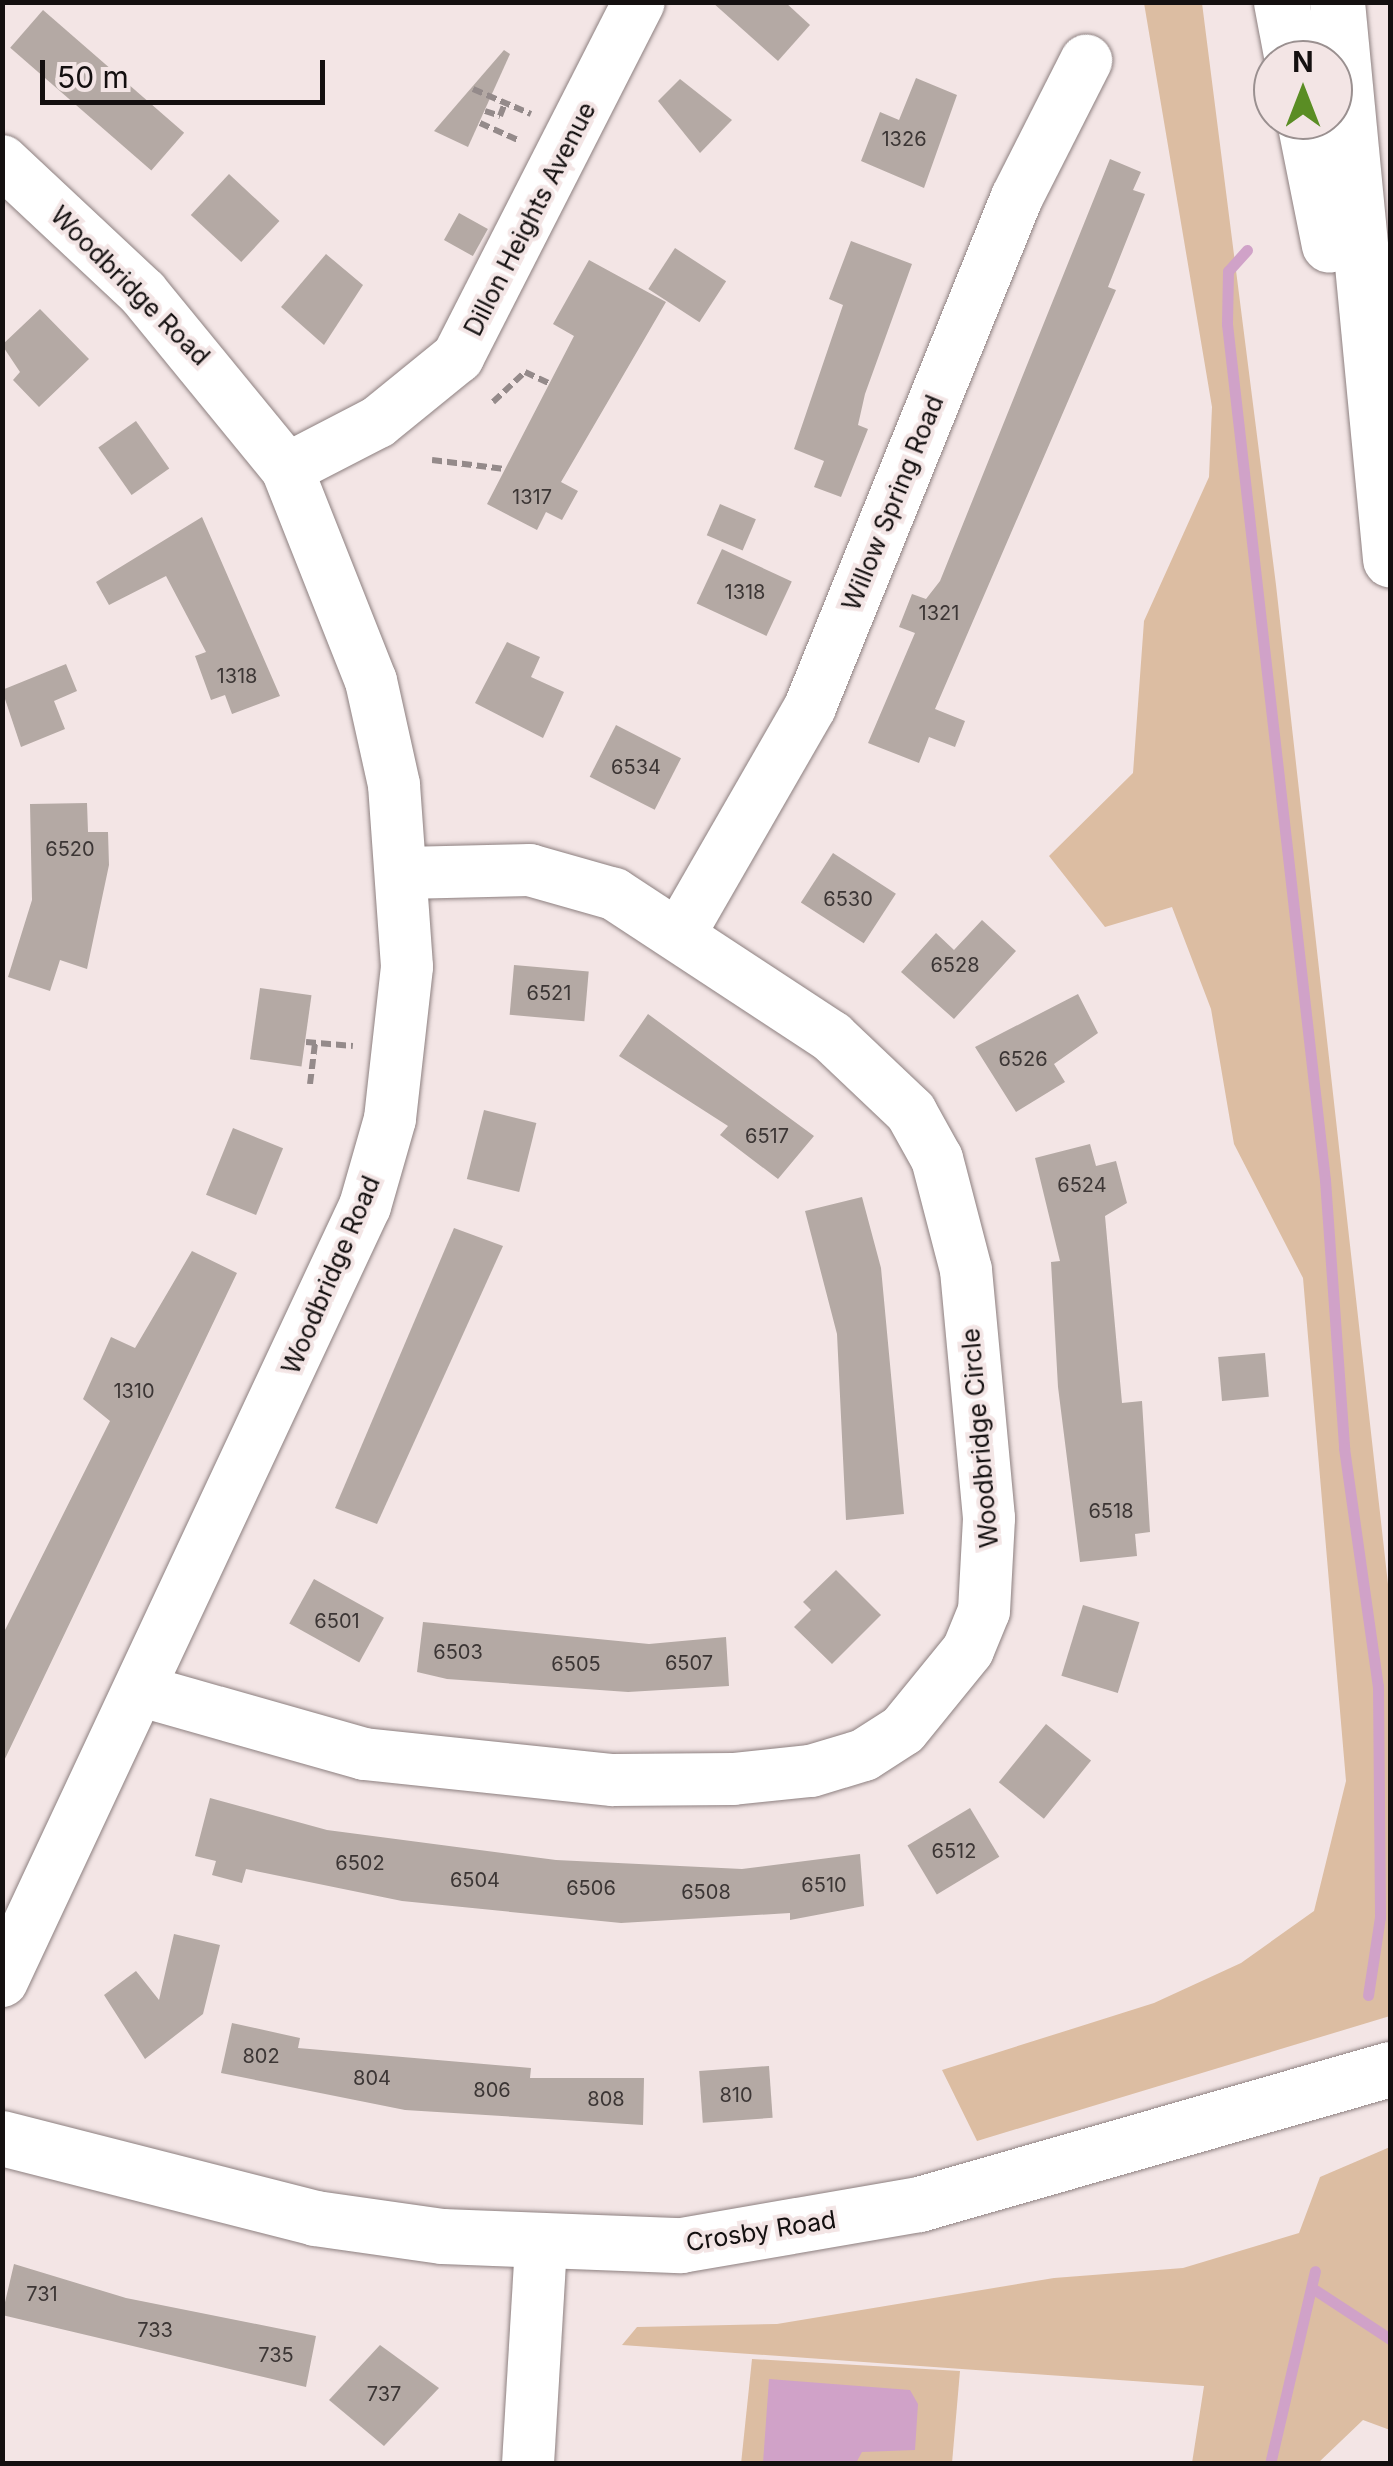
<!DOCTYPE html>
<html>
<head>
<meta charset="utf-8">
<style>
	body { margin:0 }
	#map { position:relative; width:1393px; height:2466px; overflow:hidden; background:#f3e5e5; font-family:Inter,sans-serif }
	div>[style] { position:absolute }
	.green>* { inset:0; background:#dcbda2 }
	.water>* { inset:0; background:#d0a2c8 }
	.stream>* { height:11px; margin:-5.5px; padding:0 5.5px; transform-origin:5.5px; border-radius:5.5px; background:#d0a2c8 }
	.building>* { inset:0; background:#b4a9a4; transform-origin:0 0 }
	.path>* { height:6px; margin-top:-3px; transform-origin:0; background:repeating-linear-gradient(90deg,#948a8a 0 10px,transparent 0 15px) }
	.roads { filter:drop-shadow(0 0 2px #8d8080) drop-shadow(0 0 2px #8d8080) }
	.minor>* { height:52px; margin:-26px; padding:0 26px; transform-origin:26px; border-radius:26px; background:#fff }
	.major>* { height:55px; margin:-27.5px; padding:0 27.5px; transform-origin:27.5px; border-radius:27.5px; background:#fff }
	.highway>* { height:55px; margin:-27.5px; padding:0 27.5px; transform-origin:27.5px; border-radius:27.5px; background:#fff }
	span { translate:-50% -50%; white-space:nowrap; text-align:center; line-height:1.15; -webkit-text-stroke:8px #f3e5e5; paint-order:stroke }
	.number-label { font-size:20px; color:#3c3635 }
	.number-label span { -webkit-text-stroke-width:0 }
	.street-label { font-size:25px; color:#141010 }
	.frame { position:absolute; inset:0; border:5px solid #141010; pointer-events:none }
	.north { position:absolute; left:1253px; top:40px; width:100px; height:100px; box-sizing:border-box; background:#f3e5e5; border:2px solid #9a9090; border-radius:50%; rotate:0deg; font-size:28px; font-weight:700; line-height:40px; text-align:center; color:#141010 }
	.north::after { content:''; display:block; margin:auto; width:35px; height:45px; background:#5a8d24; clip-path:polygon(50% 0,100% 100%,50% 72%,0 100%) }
	.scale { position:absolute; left:40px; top:60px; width:285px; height:45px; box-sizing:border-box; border:5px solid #141010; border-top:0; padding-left:12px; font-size:30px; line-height:35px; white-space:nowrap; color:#141010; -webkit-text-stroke:8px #f3e5e5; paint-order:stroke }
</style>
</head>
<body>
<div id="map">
	<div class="green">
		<div style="clip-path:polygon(1144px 3px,1202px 3px,1276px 585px,1390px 1602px,1390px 2016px,977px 2141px,942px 2070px,1154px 2003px,1241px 1963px,1314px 1911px,1346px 1781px,1303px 1278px,1234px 1144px,1211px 1009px,1172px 907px,1105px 927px,1049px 856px,1133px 773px,1144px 621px,1209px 477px,1212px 407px)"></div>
		<div style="clip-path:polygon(1390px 2147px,1390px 2430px,1363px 2420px,1318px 2463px,1192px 2463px,1204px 2386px,622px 2345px,637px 2327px,777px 2324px,1054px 2278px,1183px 2268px,1299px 2233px,1320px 2177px)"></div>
		<div style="clip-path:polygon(752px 2359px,960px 2371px,952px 2463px,741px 2464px)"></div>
	</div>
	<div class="water">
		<div style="clip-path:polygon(769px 2379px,910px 2390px,918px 2404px,915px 2450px,862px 2452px,856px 2463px,763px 2463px)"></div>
	</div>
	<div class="stream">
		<div style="left:1247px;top:250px;width:28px;rotate:132deg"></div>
		<div style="left:1228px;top:271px;width:53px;rotate:91.1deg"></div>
		<div style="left:1227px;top:324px;width:862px;rotate:83.47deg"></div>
		<div style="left:1325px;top:1180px;width:269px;rotate:85.9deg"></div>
		<div style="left:1344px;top:1448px;width:240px;rotate:81.9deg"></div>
		<div style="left:1378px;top:1686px;width:231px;rotate:89.5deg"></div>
		<div style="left:1380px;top:1917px;width:79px;rotate:98.7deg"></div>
		<div style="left:1312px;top:2288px;width:93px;rotate:33.2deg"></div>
		<div style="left:1270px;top:2464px;width:198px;rotate:-76.9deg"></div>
	</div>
	<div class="building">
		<div style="clip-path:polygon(712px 2px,785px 2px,810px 25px,778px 61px)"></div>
		<div style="left:43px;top:10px;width:187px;height:50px;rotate:41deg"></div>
		<div style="clip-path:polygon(504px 50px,510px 54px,468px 147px,434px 131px)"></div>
		<div style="clip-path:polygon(916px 78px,957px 95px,924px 188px,861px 161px,880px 112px,899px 120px)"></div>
		<div style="clip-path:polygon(680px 79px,732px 120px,700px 153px,658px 101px)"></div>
		<div style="clip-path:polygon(1110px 159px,1141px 172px,1133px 190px,1145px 194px,1108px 287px,1116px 290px,935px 709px,965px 721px,955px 747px,929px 737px,919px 763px,868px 743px,915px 633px,899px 627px,912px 594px,926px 599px,940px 581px)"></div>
		<div style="left:229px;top:174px;width:69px;height:56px;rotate:43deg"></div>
		<div style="left:459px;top:213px;width:33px;height:31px;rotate:29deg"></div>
		<div style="clip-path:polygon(851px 241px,912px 264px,865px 394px,858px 425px,868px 429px,841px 497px,814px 487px,824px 461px,794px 449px,843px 305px,829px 299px)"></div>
		<div style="left:675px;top:248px;width:61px;height:49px;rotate:33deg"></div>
		<div style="clip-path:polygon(326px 254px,363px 285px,324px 345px,281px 307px)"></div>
		<div style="clip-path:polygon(589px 260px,666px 302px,561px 482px,578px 491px,562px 520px,546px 512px,537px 530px,487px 504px,574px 336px,553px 324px)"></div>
		<div style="clip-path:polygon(40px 309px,89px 359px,39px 407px,13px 380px,20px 372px,2px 345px)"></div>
		<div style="left:136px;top:421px;width:58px;height:46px;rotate:55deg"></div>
		<div style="left:720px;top:504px;width:39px;height:34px;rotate:23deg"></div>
		<div style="clip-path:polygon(202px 517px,280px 696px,232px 714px,225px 695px,211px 700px,195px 656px,206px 652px,166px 576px,109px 605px,96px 582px)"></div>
		<div style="left:722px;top:549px;width:77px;height:60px;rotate:25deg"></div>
		<div style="clip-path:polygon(507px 642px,540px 657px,531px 677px,564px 692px,543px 738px,475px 703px)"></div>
		<div style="clip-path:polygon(66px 664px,77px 691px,54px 701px,65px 729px,21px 747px,2px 690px)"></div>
		<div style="left:616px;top:725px;width:73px;height:58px;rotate:27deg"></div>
		<div style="clip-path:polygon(87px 803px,88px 832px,108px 832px,109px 865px,87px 969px,60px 960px,50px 991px,8px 977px,32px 900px,30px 804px)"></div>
		<div style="left:833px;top:853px;width:75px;height:59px;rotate:33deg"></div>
		<div style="clip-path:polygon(982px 920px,1016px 951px,954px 1019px,901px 972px,936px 933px,954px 950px)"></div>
		<div style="left:514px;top:965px;width:75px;height:50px;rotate:5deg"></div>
		<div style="left:260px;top:988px;width:52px;height:72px;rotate:8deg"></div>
		<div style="clip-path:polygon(1078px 994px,1098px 1033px,1054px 1064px,1065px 1082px,1016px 1112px,975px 1047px)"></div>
		<div style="clip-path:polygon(648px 1014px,814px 1136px,778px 1179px,720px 1135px,728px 1126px,619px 1056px)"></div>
		<div style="left:484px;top:1110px;width:54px;height:71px;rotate:14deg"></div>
		<div style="left:233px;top:1128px;width:54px;height:72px;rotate:22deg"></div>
		<div style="clip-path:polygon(1090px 1144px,1096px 1166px,1116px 1161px,1127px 1203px,1105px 1216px,1122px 1403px,1142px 1401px,1150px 1532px,1135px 1534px,1137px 1556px,1080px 1562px,1058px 1387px,1051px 1262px,1060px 1261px,1035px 1158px)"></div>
		<div style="clip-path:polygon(862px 1197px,881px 1268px,904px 1514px,846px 1520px,837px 1334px,805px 1211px)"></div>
		<div style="clip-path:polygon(454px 1228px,503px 1246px,377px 1524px,335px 1508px)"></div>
		<div style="clip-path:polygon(192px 1251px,237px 1273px,2px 1765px,2px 1636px,110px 1421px,83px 1399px,111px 1337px,135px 1348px)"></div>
		<div style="left:1265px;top:1353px;width:44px;height:47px;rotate:85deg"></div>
		<div style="clip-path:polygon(836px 1570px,881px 1615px,832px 1664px,794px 1627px,811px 1610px,803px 1602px)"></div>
		<div style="left:314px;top:1579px;width:80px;height:51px;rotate:29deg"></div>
		<div style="left:1083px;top:1605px;width:59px;height:74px;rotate:17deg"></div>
		<div style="clip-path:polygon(423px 1622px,649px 1644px,726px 1637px,729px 1686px,628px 1692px,447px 1679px,417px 1672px)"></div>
		<div style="left:1046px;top:1724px;width:58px;height:75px;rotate:39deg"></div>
		<div style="clip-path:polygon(210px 1798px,327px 1830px,556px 1860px,742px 1869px,860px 1854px,864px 1906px,790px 1920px,790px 1913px,621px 1923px,402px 1901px,246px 1869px,242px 1883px,212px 1875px,216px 1861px,195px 1856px)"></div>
		<div style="left:970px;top:1808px;width:57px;height:73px;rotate:59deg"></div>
		<div style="clip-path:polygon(174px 1934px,220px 1945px,203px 2014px,145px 2059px,104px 1995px,136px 1971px,159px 2000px)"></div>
		<div style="clip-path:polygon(232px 2023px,300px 2038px,298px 2048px,531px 2068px,530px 2078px,644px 2078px,643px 2125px,405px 2110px,221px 2073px)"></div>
		<div style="left:769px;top:2066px;width:52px;height:70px;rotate:86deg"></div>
		<div style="clip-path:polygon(14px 2264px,126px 2298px,316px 2336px,306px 2387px,2px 2315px)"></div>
		<div style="clip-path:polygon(380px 2345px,439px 2388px,384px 2446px,329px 2400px)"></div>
	</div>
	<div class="path">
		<div style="left:473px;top:89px;width:63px;rotate:23.3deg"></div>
		<div style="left:485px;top:111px;width:16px;rotate:18deg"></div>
		<div style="left:500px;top:116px;width:14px;rotate:-69deg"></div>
		<div style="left:480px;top:123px;width:42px;rotate:24.1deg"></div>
		<div style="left:493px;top:402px;width:44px;rotate:-43.2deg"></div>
		<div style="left:525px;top:372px;width:26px;rotate:25deg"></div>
		<div style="left:432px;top:460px;width:73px;rotate:7.1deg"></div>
		<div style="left:306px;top:1042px;width:47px;rotate:4.9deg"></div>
		<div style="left:310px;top:1084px;width:41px;rotate:-83deg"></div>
	</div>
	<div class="roads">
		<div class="minor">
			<div style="left:2px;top:161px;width:193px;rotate:43.1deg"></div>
			<div style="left:143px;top:293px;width:227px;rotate:50.7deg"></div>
			<div style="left:287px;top:469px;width:228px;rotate:68.4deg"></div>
			<div style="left:371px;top:681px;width:107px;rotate:77.5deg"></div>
			<div style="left:394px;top:785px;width:182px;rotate:85.9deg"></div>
			<div style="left:407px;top:967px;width:153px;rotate:96.4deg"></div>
			<div style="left:390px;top:1119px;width:91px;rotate:106deg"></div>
			<div style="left:365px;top:1206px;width:856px;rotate:115.1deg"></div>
			<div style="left:287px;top:469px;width:102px;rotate:-27.3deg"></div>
			<div style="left:378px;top:422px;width:103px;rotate:-39.1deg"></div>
			<div style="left:458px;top:357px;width:398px;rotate:-63deg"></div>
			<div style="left:679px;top:935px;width:263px;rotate:-60.1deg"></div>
			<div style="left:810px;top:707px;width:550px;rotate:-67.91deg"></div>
			<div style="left:1017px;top:197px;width:153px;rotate:-63.1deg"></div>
			<div style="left:142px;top:1691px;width:231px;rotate:15.8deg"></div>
			<div style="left:364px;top:1754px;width:250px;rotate:6deg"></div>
			<div style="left:613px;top:1780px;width:120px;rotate:-0.5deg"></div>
			<div style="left:733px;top:1779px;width:78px;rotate:-5.9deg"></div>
			<div style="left:811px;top:1771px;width:55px;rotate:-16.8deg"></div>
			<div style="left:864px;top:1755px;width:46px;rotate:-32.7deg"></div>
			<div style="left:903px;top:1730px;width:103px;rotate:-50.9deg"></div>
			<div style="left:968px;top:1650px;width:42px;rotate:-67.7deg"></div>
			<div style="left:984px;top:1611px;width:93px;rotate:-86.9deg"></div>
			<div style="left:989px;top:1518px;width:249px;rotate:-95.3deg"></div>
			<div style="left:966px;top:1270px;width:115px;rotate:-104.6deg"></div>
			<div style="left:937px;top:1159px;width:54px;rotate:-119deg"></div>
			<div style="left:911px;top:1112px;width:109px;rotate:-136.5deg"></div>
			<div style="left:832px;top:1037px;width:261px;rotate:-146.7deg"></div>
			<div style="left:614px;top:894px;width:87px;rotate:-164.1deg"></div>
			<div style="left:530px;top:870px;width:126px;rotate:178.6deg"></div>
			<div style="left:528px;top:2464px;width:221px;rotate:-86.6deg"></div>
		</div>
		<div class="major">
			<div style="left:2px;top:2138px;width:323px;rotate:14.3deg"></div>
			<div style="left:315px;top:2218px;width:128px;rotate:8.1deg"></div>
			<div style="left:442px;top:2236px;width:239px;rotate:2.2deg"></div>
			<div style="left:681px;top:2245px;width:242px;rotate:-9.8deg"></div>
			<div style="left:919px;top:2204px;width:490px;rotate:-16deg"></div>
		</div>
		<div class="highway">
			<div style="left:1281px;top:2px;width:59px;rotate:79.3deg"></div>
			<div style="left:1337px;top:2px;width:560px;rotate:84.56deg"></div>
			<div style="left:1304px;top:120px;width:127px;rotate:78.7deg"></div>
		</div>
	</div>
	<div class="number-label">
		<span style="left:904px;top:139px">1326</span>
		<span style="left:532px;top:497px">1317</span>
		<span style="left:745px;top:592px">1318</span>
		<span style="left:939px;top:613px">1321</span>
		<span style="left:237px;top:676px">1318</span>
		<span style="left:636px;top:767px">6534</span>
		<span style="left:70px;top:849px">6520</span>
		<span style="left:848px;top:899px">6530</span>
		<span style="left:955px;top:965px">6528</span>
		<span style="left:549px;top:993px">6521</span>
		<span style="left:1023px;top:1059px">6526</span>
		<span style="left:767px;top:1136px">6517</span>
		<span style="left:1082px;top:1185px">6524</span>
		<span style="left:134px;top:1391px">1310</span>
		<span style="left:1111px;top:1511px">6518</span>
		<span style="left:337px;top:1621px">6501</span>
		<span style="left:458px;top:1652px">6503</span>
		<span style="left:689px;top:1663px">6507</span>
		<span style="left:576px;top:1664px">6505</span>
		<span style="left:954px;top:1851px">6512</span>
		<span style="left:360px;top:1863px">6502</span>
		<span style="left:475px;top:1880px">6504</span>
		<span style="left:824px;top:1885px">6510</span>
		<span style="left:591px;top:1888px">6506</span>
		<span style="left:706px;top:1892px">6508</span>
		<span style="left:261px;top:2056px">802</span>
		<span style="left:372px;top:2078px">804</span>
		<span style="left:492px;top:2090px">806</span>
		<span style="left:736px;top:2095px">810</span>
		<span style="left:606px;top:2099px">808</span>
		<span style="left:42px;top:2294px">731</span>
		<span style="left:155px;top:2330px">733</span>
		<span style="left:276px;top:2355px">735</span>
		<span style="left:384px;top:2394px">737</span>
	</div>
	<div class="street-label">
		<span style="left:530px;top:219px;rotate:-63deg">Dillon Heights Avenue</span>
		<span style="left:130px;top:286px;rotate:45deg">Woodbridge Road</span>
		<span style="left:893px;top:503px;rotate:-68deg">Willow Spring Road</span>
		<span style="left:331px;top:1275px;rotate:-67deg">Woodbridge Road</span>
		<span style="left:980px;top:1438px;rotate:-95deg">Woodbridge Circle</span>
		<span style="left:761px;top:2231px;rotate:-9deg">Crosby Road</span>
	</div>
	<div class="frame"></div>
	<div class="north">N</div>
	<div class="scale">50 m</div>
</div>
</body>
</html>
